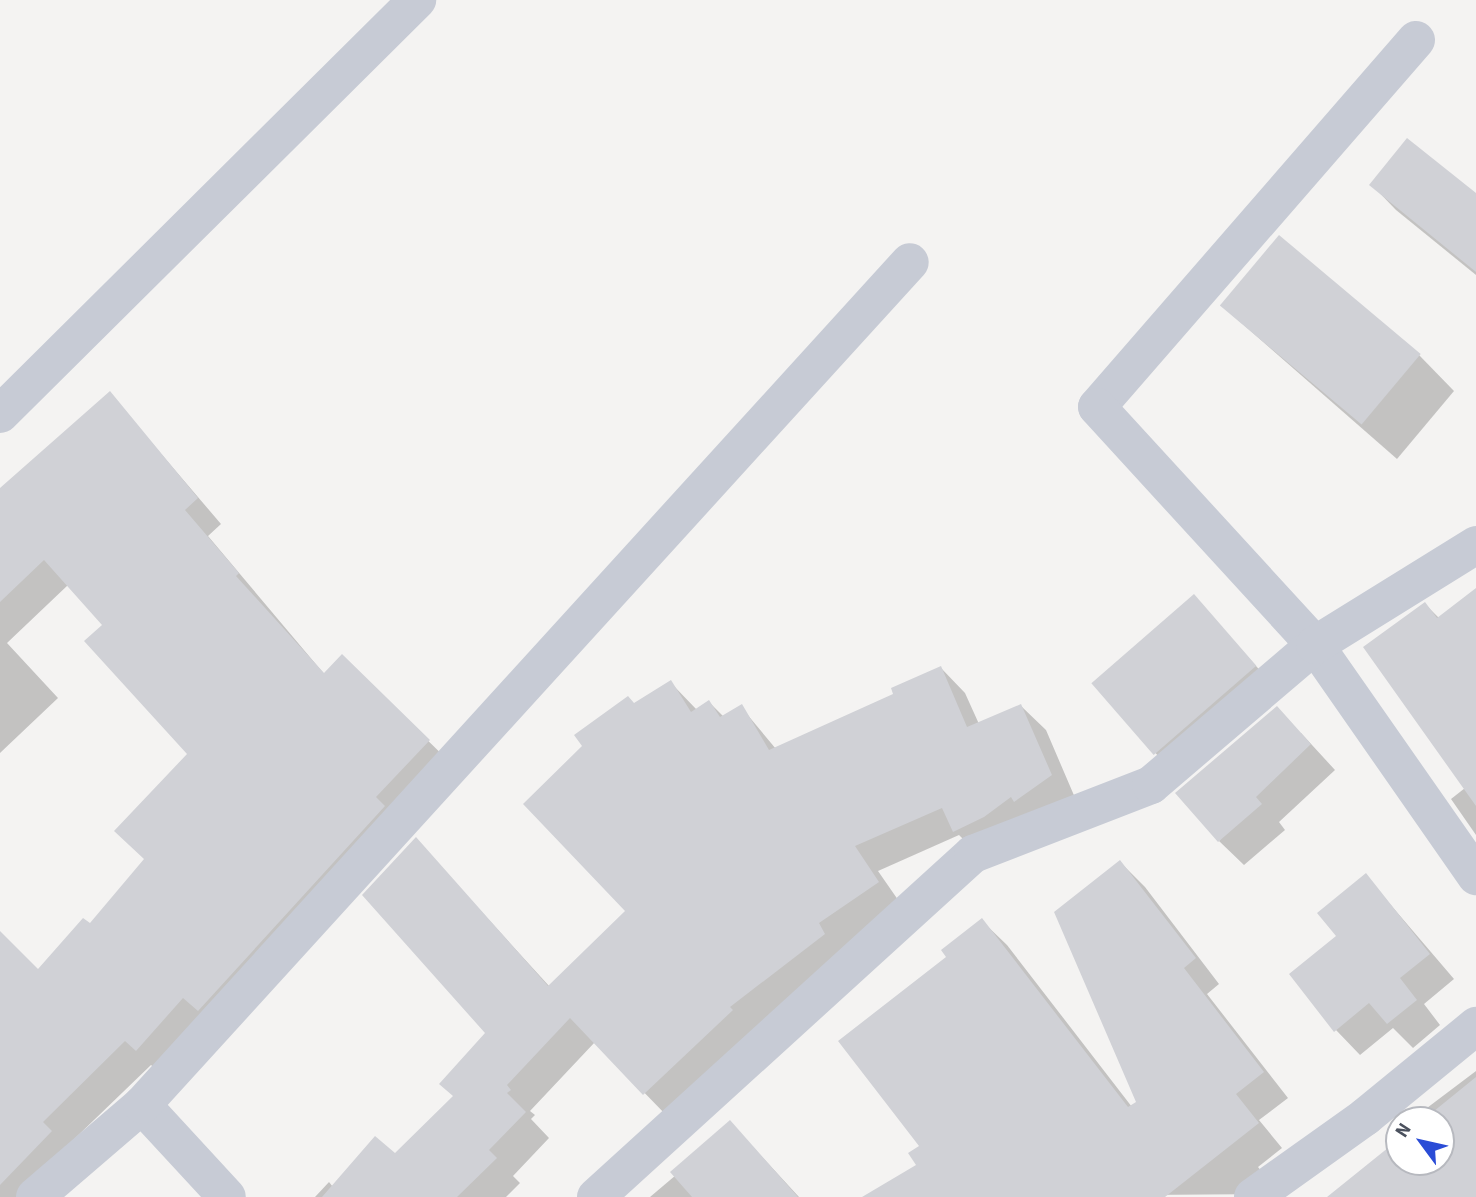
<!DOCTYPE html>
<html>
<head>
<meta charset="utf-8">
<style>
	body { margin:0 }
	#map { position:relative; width:1476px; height:1197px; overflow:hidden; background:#f4f3f2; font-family:"Source Sans 3",sans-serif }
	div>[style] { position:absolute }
	.shadow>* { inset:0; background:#0003; transform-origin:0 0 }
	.building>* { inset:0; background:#d0d1d6; transform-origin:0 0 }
	.minor>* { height:38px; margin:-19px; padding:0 19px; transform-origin:19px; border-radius:19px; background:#c7cbd5 }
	span { translate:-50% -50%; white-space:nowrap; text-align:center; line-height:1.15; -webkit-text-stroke:5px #fff; paint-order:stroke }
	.north { position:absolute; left:1385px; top:1106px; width:70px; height:70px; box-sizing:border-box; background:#fff; border:2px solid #b7b9bf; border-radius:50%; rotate:303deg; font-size:19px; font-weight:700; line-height:28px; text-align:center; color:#4b515e }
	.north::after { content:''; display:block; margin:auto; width:24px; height:32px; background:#2a4cd6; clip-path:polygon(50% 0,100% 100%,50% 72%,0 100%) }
</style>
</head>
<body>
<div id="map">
	<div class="shadow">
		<div style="clip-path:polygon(1372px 185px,1476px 196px,1476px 275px,1396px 210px)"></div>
		<div style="clip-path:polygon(1221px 305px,1419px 355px,1454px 391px,1397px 459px)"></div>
		<div style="clip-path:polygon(110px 394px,221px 524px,208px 536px,325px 675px,342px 657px,454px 766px,161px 1074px,151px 1065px,66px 1147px,39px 1197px,0 1197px,0 934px,38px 971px,90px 926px,145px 859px,190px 754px,105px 625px,68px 585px,7px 643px,58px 698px,0 753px,0 490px)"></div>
		<div style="clip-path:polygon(1476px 590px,1476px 835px,1451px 799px,1465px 788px,1425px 604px,1439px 618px)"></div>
		<div style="left:1194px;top:597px;width:128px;height:133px;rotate:48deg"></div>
		<div style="clip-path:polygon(941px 668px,965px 693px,979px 724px,1021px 706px,1046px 730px,1076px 800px,979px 855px,959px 835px,878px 871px,903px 907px,669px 1118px,595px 1042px,530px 1111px,535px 1115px,531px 1119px,549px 1138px,513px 1176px,520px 1183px,506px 1197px,454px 1197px,454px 1097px,487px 1033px,416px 840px,550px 987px,628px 911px,635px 704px,671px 683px,697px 710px,709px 702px,724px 717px,741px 707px,776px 749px,895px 695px)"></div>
		<div style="clip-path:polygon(1301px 733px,1335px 770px,1279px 822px,1285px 830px,1244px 865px,1219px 841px)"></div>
		<div style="clip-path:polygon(1120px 862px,1145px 887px,1219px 984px,1207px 994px,1288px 1098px,1259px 1120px,1282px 1148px,1258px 1167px,1280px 1194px,865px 1197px,918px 1165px,948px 957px,982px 921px,1007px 945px,1132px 1107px,1139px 1102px)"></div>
		<div style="clip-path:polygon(1366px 876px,1454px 979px,1424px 1004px,1440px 1025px,1413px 1048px,1393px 1028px,1360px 1055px,1336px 1030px,1339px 937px)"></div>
		<div style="clip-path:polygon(1476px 1071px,1476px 1197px,1330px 1197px,1399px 1141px,1399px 1162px,1441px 1162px,1441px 1120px,1411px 1120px)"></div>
		<div style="clip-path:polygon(730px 1122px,799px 1197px,650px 1197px,676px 1175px)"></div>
		<div style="clip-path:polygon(329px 1182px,333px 1187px,436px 1197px,315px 1197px)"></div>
	</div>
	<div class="building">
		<div style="clip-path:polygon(1407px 138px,1476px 193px,1476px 272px,1369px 185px)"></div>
		<div style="left:1279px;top:235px;width:185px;height:92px;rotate:40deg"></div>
		<div style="clip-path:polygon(110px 391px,198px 498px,185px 510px,239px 573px,236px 576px,324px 673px,342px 654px,430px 740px,376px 797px,385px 806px,198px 1011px,183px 998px,136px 1051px,125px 1041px,43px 1122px,52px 1131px,0 1185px,0 931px,38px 969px,83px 918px,90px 923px,144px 859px,114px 831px,187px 754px,84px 641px,102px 625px,44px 560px,0 602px,0 488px)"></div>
		<div style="clip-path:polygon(1476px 588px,1476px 806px,1363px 647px,1425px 602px,1437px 618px)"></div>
		<div style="left:1194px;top:594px;width:95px;height:136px;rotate:49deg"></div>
		<div style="clip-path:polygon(941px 666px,967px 727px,1021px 704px,1052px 775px,1014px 802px,1011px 797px,984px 817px,953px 832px,942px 808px,855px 846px,879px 882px,819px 923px,825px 934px,730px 1007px,733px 1010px,643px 1095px,570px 1018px,507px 1085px,511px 1090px,507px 1093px,526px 1112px,489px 1150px,497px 1158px,457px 1197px,322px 1197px,375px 1136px,395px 1153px,453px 1096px,439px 1084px,485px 1033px,362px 895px,416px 837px,548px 986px,625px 911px,523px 804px,582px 746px,574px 735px,628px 696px,634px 703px,671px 680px,691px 712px,709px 700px,720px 717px,742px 704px,769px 750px,893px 694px,891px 688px)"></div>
		<div style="clip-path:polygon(1277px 706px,1311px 744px,1256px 797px,1262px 804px,1218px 842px,1175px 793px)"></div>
		<div style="clip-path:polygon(1120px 860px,1196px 958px,1184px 968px,1264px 1072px,1236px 1094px,1259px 1123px,1165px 1197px,862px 1197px,916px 1165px,908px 1153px,919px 1146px,838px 1041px,946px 957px,941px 950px,982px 918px,1128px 1107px,1136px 1102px,1054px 912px)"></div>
		<div style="clip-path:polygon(1366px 873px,1430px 954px,1400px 978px,1417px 1000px,1387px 1024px,1369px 1003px,1334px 1032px,1289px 974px,1336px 936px,1317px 913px)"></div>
		<div style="clip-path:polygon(1476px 1077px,1476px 1197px,1327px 1197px,1399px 1139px,1399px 1162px,1441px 1162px,1441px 1120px,1423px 1120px)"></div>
		<div style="clip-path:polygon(730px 1120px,798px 1197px,692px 1197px,670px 1172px)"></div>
	</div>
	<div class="minor">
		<div style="left:1416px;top:40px;width:486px;rotate:131deg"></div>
		<div style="left:1097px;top:407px;width:323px;rotate:47.5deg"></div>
		<div style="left:1315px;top:645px;width:282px;rotate:55.1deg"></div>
		<div style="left:0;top:414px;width:588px;rotate:-44.79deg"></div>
		<div style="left:142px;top:1105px;width:125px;rotate:47.3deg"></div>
		<div style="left:35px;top:1197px;width:141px;rotate:-40.7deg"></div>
		<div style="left:142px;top:1105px;width:1140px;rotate:-47.67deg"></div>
		<div style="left:596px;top:1197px;width:510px;rotate:-42.3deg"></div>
		<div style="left:973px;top:854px;width:191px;rotate:-21.2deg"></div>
		<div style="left:1151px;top:785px;width:216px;rotate:-40.5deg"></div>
		<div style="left:1315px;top:645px;width:190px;rotate:-31.8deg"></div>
		<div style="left:1253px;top:1197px;width:138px;rotate:-35.5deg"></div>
		<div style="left:1365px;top:1117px;width:144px;rotate:-39.3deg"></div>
	</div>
	<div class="north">N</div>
</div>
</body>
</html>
